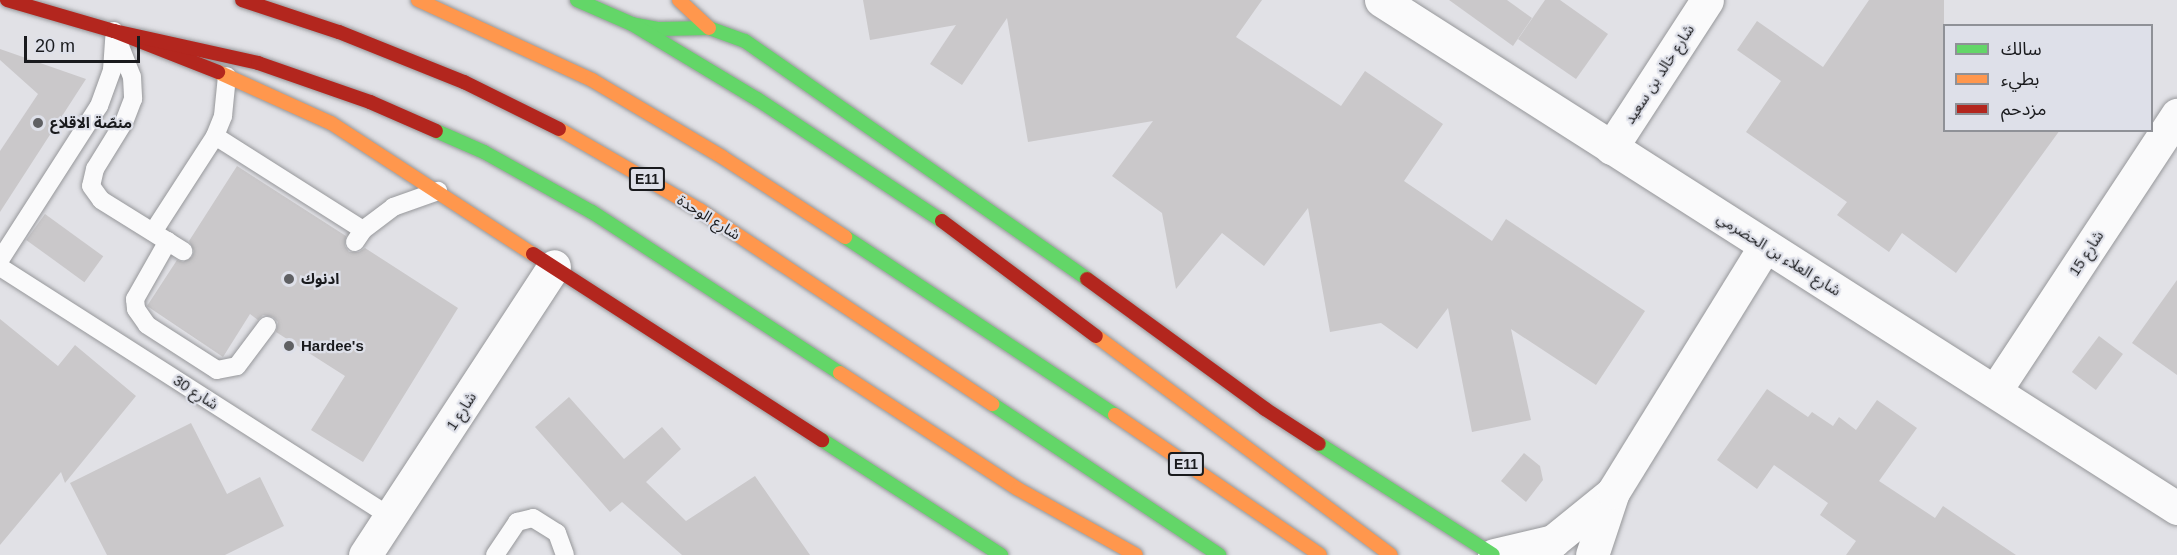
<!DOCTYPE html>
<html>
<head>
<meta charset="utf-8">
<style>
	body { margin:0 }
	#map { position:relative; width:2177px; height:555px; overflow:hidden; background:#e1e1e6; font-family:Arial,"Noto Sans Arabic",sans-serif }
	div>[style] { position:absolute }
	.building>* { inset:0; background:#cac8ca; transform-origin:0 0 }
	.roads { filter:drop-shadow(0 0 2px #96979a) drop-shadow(0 0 2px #96979a) }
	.lane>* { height:18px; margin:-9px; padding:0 9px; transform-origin:9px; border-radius:9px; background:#fafafb }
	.street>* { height:33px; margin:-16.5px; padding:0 16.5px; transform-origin:16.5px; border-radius:16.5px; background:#fafafb }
	.fast>* { height:14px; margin:-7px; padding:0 7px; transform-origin:7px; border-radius:7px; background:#63d668 }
	.slow>* { height:14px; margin:-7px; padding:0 7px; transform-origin:7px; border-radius:7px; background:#ff974d }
	.jam>* { height:14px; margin:-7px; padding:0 7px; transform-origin:7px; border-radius:7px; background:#b3261e }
	.dots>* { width:16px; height:16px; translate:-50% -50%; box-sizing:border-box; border:3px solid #dee0e9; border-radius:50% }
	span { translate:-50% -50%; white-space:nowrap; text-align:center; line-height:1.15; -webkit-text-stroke:4.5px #dee0e9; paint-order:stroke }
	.shield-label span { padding:2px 4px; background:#dee0e9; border:2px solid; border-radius:4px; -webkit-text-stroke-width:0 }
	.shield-label { font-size:14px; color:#191a1d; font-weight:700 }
	.street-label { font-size:15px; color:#191a1d }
	.poi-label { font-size:15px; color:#191a1d; font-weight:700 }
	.left { translate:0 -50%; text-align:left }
	.legend { position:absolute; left:1943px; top:24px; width:210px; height:108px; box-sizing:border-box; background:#dee0e9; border:2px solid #8f9197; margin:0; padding:8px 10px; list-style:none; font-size:18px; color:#191a1d }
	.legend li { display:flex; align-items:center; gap:12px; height:30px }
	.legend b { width:30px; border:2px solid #8f9197 }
	.scale { position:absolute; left:24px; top:36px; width:116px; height:27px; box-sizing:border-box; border:3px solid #191a1d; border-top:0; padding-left:8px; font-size:18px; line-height:21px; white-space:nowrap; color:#191a1d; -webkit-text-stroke:4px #dee0e9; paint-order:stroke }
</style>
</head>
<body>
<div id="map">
	<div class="building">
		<div style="clip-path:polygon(863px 0,1262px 0,1236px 37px,1341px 106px,1365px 71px,1443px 124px,1404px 181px,1492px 241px,1506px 219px,1645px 311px,1596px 385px,1511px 329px,1531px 420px,1472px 432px,1448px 308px,1417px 349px,1381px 323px,1330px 332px,1308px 208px,1264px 266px,1222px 233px,1176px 289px,1162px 213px,1112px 176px,1153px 121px,1028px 142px,1007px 18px,962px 85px,930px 64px,956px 25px,870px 40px)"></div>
		<div style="clip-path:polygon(1449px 0,1507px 0,1532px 18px,1513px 46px)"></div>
		<div style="clip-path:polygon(1545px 0,1560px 0,1608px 34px,1576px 79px,1518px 39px)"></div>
		<div style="clip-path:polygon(1869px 0,1944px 0,1944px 130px,2060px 130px,1956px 273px,1902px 233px,1889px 252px,1837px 215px,1847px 202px,1746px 132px,1781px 81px,1737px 50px,1757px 21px,1823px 67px)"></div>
		<div style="clip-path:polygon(0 49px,86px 79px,0 212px,0 151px,38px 94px,0 60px)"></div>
		<div style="clip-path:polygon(237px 166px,346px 236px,345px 246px,349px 252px,359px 252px,365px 248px,458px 308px,363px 462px,311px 430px,345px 376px,276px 332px,278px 322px,273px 317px,263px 315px,258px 320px,250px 314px,223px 357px,147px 306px,177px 260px,183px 262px,192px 257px,194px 251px,189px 241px)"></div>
		<div style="left:45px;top:214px;width:72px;height:32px;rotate:36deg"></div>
		<div style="clip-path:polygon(2177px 280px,2177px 375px,2132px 343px)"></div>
		<div style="clip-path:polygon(0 319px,58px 366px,75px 345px,136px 396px,65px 483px,61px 472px,0 545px)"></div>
		<div style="left:2099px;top:336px;width:30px;height:45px;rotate:37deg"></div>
		<div style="clip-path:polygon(1767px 389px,1808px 417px,1812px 412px,1833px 426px,1839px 417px,1856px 430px,1877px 400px,1917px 428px,1879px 481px,1935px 518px,1943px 506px,2016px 555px,1846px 555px,1856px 541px,1820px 515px,1828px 503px,1774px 465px,1757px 489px,1717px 460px)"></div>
		<div style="clip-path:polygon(569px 397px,624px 459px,662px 427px,681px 449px,646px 482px,686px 521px,755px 476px,810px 555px,682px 555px,622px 502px,610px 512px,535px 427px)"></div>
		<div style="clip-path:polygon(191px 423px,227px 494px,260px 477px,284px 526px,225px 555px,107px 555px,70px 483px)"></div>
		<div style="clip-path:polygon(1524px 453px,1540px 466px,1543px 480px,1526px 502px,1501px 481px)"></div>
	</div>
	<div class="roads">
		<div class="lane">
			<div style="left:114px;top:31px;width:49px;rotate:68.6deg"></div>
			<div style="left:132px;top:77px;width:22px;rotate:87deg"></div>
			<div style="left:133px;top:99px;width:25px;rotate:111deg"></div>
			<div style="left:124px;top:122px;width:55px;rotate:121.7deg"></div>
			<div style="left:95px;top:169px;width:17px;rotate:103deg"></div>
			<div style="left:91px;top:186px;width:17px;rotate:54deg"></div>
			<div style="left:101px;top:200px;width:97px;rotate:31.9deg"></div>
			<div style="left:215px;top:136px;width:175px;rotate:32.4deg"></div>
			<div style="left:153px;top:232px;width:114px;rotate:-57.1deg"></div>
			<div style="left:215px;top:136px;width:22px;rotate:-68deg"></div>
			<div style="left:223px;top:116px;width:40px;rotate:-84.3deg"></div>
			<div style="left:168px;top:241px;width:67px;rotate:119.6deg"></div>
			<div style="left:135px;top:299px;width:10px;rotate:84deg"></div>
			<div style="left:136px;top:309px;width:19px;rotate:55deg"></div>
			<div style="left:147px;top:325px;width:83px;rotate:32.7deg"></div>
			<div style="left:217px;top:370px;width:20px;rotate:-11deg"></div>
			<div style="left:237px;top:366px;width:50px;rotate:-53.1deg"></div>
			<div style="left:355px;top:242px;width:14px;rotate:-56deg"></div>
			<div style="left:363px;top:230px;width:38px;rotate:-37deg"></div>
			<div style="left:393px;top:207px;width:48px;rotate:-19.6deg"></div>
			<div style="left:0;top:260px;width:183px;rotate:-57.3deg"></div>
			<div style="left:99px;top:106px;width:38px;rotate:-70deg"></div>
			<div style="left:112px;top:70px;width:32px;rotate:-86deg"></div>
			<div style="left:0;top:267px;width:465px;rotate:32.6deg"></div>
			<div style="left:495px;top:555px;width:40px;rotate:-56deg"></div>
			<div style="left:517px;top:522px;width:16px;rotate:-14deg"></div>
			<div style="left:533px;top:518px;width:28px;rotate:32deg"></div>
			<div style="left:557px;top:533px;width:23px;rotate:70deg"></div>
		</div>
		<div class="street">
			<div style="left:1381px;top:0;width:944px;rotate:32.55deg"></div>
			<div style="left:1611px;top:148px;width:176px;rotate:-57deg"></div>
			<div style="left:1995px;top:391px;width:331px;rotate:-56.6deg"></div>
			<div style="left:365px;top:555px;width:345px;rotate:-56.8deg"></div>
			<div style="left:1494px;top:555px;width:61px;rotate:-13.3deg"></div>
			<div style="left:1553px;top:541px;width:73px;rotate:-38.9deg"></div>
			<div style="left:1592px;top:555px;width:66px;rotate:-71.6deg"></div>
			<div style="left:1613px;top:492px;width:289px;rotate:-58.3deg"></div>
		</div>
		<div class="fast">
			<div style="left:577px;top:0;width:60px;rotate:23.6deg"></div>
			<div style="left:632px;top:24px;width:26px;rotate:11deg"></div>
			<div style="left:658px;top:29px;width:51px;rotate:-1.1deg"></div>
			<div style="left:709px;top:28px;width:38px;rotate:20deg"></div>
			<div style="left:745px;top:41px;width:417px;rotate:34.8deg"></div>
			<div style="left:632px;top:24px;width:146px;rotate:31deg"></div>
			<div style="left:757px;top:99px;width:222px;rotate:33.4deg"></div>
			<div style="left:436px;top:131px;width:52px;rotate:23.6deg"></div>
			<div style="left:484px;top:152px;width:124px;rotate:29.1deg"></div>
			<div style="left:592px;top:212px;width:296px;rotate:33deg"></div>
			<div style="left:845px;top:237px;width:323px;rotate:33.4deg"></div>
			<div style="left:992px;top:404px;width:273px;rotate:33.6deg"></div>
			<div style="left:822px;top:440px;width:213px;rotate:32.7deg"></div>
			<div style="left:1319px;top:444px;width:206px;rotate:32.5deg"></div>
		</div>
		<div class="slow">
			<div style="left:418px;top:0;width:192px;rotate:24.7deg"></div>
			<div style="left:592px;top:80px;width:151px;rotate:30.6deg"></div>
			<div style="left:722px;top:157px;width:147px;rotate:33deg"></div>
			<div style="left:679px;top:0;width:41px;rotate:43deg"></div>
			<div style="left:218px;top:72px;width:124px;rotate:24.3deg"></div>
			<div style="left:331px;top:123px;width:241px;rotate:33deg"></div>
			<div style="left:559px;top:129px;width:163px;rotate:29.9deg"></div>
			<div style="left:700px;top:210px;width:351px;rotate:33.6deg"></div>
			<div style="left:1096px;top:336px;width:367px;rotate:36.6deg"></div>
			<div style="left:840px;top:373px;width:212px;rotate:33.1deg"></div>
			<div style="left:1018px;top:489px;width:135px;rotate:29.2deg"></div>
			<div style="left:1115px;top:415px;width:248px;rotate:34.3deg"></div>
		</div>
		<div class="jam">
			<div style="left:7px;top:0;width:111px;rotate:16.2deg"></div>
			<div style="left:114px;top:31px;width:112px;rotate:21.5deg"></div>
			<div style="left:242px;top:0;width:102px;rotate:18.3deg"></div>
			<div style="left:339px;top:32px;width:135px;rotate:21.8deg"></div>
			<div style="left:464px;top:82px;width:106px;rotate:26.3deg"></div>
			<div style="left:114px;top:31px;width:148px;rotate:12.5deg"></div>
			<div style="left:258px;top:63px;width:119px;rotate:19.2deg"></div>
			<div style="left:370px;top:102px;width:72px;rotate:23.7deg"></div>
			<div style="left:942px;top:221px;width:192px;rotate:36.8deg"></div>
			<div style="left:533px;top:254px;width:344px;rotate:32.8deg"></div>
			<div style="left:1087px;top:279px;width:220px;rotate:36.1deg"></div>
			<div style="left:1265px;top:409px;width:64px;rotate:32.9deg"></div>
		</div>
	</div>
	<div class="dots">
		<div style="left:38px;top:123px;background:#5f6063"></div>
		<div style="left:289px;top:279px;background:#5f6063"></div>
		<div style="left:289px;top:346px;background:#5f6063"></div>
	</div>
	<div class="shield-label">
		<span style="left:647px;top:179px">E11</span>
		<span style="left:1186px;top:464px">E11</span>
	</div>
	<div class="street-label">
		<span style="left:1659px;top:74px;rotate:-57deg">شارع خالد بن سعيد</span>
		<span style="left:709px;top:217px;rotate:32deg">شارع الوحدة</span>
		<span style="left:2086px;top:253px;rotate:-57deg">شارع 15</span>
		<span style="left:1779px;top:254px;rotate:32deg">شارع العلاء بن الحضرمي</span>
		<span style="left:196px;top:392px;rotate:33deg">شارع 30</span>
		<span style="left:461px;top:411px;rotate:-57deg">شارع 1</span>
	</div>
	<div class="poi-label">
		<span class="left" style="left:50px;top:123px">منصّة الاقلاع</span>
		<span class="left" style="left:301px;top:279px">ادنوك</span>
		<span class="left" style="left:301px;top:346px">Hardee's</span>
	</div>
	<ul class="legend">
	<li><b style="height:8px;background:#63d668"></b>سالك</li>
	<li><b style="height:8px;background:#ff974d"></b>بطيء</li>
	<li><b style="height:8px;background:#b3261e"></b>مزدحم</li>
	</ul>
	<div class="scale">20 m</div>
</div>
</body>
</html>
